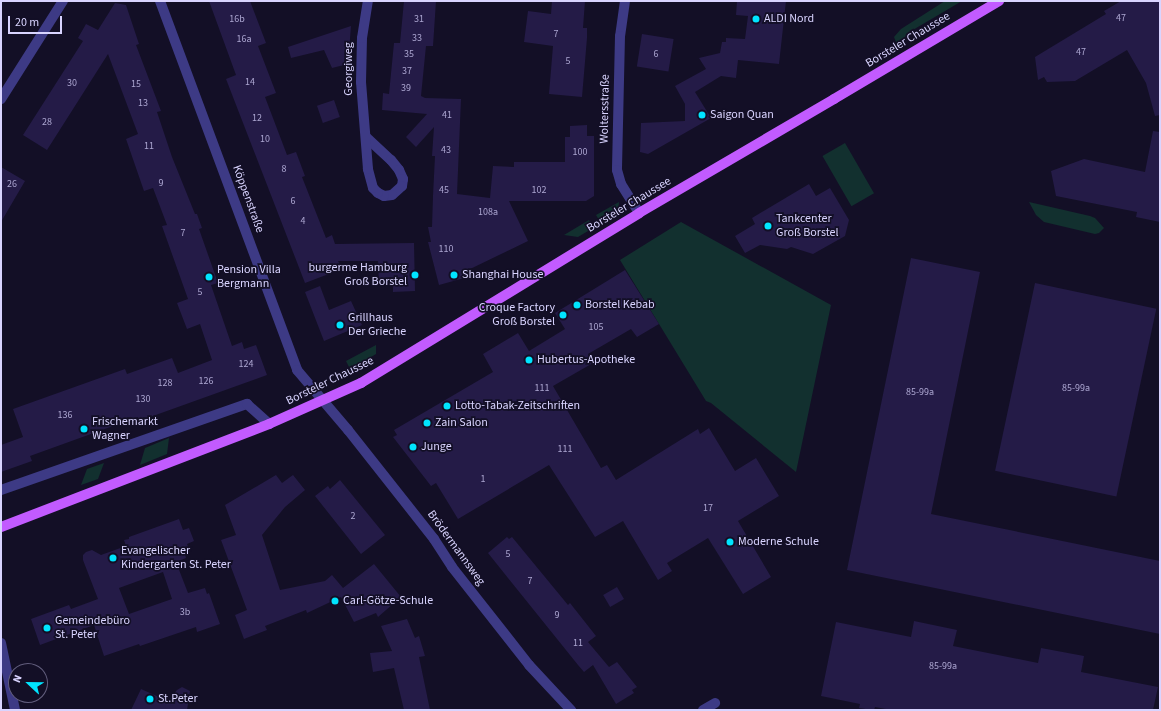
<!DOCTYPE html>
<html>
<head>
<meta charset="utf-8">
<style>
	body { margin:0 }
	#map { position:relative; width:1161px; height:711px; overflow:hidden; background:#130f26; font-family:"Source Sans 3",sans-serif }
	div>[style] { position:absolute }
	.green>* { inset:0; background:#12302f; transform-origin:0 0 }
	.building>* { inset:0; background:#241b47; transform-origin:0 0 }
	.minor>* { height:10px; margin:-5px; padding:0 5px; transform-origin:5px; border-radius:5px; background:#3d3a85 }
	.major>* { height:10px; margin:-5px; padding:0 5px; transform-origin:5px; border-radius:5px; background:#c25bff }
	.dots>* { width:11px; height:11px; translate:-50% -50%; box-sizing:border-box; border:2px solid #130f26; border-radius:50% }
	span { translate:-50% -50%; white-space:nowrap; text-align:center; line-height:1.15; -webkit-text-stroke:3.5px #130f26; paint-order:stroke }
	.number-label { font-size:10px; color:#aca6d1 }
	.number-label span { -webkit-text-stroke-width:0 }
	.poi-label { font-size:12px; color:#d9d4ff }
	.left { translate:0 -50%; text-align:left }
	.right { translate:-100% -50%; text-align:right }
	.street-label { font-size:12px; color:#d9d4ff }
	.frame { position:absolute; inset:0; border:2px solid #d9d4ff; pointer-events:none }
	.north { position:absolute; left:8px; top:663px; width:40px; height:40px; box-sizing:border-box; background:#130f26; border:1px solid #625e7d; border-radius:50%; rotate:292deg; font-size:11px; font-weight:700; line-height:16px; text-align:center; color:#d9d4ff }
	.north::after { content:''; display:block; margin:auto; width:14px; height:18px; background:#00e5ff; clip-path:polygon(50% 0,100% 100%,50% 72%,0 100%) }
	.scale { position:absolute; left:8px; top:16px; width:54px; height:18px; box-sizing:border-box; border:2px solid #d9d4ff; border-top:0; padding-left:5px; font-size:12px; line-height:14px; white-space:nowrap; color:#d9d4ff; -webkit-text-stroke:3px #130f26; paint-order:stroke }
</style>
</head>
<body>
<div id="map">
	<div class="green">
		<div style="clip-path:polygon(945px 1px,962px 1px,906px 34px,904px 44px,898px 47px,894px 37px,901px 29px)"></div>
		<div style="left:845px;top:143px;width:58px;height:26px;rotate:60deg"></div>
		<div style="clip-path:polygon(619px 202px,618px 213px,601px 223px,596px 215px)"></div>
		<div style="clip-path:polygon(1029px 202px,1090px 216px,1095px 218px,1104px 228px,1099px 233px,1095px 234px,1044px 222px,1036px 215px)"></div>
		<div style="clip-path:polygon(589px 220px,593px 228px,578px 237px,564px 235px)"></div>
		<div style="clip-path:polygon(681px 222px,831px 305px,796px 472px,711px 403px,706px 401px,620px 260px)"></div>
		<div style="clip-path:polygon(376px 345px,376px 354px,350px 369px,346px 361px)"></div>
		<div style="clip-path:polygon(169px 438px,167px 454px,140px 465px,145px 448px)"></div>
		<div style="clip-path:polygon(104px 463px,98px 479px,81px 485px,87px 469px)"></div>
	</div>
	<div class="building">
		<div style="clip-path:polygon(209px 1px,250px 1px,266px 43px,258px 46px,276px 93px,265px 97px,287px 155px,296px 152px,305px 176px,302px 177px,326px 238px,332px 235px,335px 244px,414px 243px,415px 291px,393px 292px,393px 284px,379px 285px,378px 261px,338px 261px,342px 269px,305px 283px,226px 79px,236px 75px)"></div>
		<div style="clip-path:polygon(404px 1px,436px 1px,433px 46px,426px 46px,421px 96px,425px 98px,461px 99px,457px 194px,490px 198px,493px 166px,514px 167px,514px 162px,565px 162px,565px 137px,570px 137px,570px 126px,587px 125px,587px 136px,594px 136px,594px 196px,586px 201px,509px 201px,528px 241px,466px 271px,468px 277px,439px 285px,428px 242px,431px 242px,428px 227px,432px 227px,433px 196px,435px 156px,432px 156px,434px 127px,416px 147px,406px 137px,427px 114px,382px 110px,383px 93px,389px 94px,394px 43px,400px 43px)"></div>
		<div style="clip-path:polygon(552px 1px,585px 1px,583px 28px,587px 28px,587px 38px,582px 97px,549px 94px,553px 46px,524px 42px,528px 11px,551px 14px)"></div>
		<div style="clip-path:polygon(737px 1px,786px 1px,779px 64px,738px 60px,736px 78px,721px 76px,695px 92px,711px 118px,648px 154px,640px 152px,641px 123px,685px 121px,685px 104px,675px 86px,706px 69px,699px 58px,720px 53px,722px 42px,726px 42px,726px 38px,745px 39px,748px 16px,736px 15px)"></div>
		<div style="clip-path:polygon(1121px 1px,1160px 1px,1160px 115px,1155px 116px,1146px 83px,1127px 50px,1075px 81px,1047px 82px,1044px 77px,1038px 80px,1035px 57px,1106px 14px,1104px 11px)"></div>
		<div style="clip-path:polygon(115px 3px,126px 5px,139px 44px,136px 45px,161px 111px,157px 112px,172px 157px,195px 214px,197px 214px,202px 228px,199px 229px,218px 283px,211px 285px,232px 346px,242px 342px,244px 349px,256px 345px,267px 375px,139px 421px,138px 417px,30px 456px,32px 461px,1px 472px,1px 445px,23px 437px,13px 409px,125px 369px,127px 374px,172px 358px,178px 373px,212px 360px,200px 324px,187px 329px,177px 303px,188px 299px,162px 226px,167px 225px,153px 188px,144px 191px,126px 139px,138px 134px,108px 54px,47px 150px,23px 135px,83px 41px,78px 38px,86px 24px,98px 30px)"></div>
		<div style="clip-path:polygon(351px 26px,348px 64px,332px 68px,324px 50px,291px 58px,288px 47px)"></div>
		<div style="left:642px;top:34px;width:32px;height:33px;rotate:9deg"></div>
		<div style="left:334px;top:100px;width:18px;height:18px;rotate:71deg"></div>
		<div style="clip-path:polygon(1153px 131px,1160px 132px,1160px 222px,1136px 217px,1137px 212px,1056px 196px,1051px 171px,1084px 159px,1145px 172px)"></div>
		<div style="clip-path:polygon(1px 167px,25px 181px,1px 222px)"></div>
		<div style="clip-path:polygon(809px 184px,816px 196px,830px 188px,849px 220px,845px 236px,813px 254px,791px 247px,787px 249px,760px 245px,745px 253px,735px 236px,755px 224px,752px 218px)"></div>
		<div style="clip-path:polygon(911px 258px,980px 272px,931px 514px,1160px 561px,1160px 634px,847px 570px)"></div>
		<div style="clip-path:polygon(625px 270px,659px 324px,637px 337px,631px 329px,588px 354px,593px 363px,553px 386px,601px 468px,607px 465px,616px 480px,698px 429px,700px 434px,709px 428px,735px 471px,756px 458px,779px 496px,738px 521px,771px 577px,743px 594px,708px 538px,667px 563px,672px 571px,658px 580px,623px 521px,595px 537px,549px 465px,458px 519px,436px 483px,431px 486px,393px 437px,397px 435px,394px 430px,493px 372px,483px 354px,518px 333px,529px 351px,565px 329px,555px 313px)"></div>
		<div style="left:1035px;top:283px;width:124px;height:192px;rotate:12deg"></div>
		<div style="clip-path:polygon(320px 286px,329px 310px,351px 301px,362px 325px,324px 341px,305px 292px)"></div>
		<div style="clip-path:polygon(276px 475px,282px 483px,293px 475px,305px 490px,285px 507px,262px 535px,280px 590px,325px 581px,332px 575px,343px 588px,374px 564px,401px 597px,378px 617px,376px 613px,354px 622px,341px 597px,307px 613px,306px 610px,265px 626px,267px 630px,244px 639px,235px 615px,247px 610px,221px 540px,236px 535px,225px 505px)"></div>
		<div style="clip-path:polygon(340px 480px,385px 535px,361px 554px,315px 496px,328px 486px,330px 489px)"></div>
		<div style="clip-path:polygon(evenodd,179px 519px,183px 530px,189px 528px,194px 541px,187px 544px,190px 552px,185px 554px,186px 558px,176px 562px,188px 593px,205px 588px,207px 594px,209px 593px,220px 624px,197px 632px,196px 627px,140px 646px,139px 644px,104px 656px,94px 625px,40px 645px,31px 619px,69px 605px,71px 609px,98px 599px,83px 560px,83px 555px,86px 552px,92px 550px,101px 555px,126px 546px,124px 540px,129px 539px,129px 537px,179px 519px,163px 572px,172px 599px,129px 614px,119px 588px,163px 572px)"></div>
		<div style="clip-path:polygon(507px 537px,509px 539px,512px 537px,568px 605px,570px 603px,596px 636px,588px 642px,609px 667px,617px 662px,637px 687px,632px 690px,634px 693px,616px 704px,593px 665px,584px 672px,578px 665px,488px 553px)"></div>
		<div style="left:617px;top:587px;width:14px;height:16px;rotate:60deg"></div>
		<div style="clip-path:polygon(407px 619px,415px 638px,419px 636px,425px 656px,419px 657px,430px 710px,404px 710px,394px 668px,373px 672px,370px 653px,392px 651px,381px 626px)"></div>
		<div style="clip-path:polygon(914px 621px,957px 630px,953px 646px,1038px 663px,1041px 648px,1084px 656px,1081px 672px,1158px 687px,1153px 710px,891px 710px,875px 707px,874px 710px,872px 710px,859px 708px,860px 704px,821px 696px,836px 622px,911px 637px)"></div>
		<div style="clip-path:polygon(182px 687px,190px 691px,187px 710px,131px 710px,141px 689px,168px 701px,177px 690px)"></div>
	</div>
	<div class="minor">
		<div style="left:160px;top:1px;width:394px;rotate:69.6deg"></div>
		<div style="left:297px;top:370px;width:79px;rotate:49.6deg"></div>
		<div style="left:348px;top:430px;width:139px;rotate:51.7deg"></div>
		<div style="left:434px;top:539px;width:33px;rotate:57deg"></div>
		<div style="left:452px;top:567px;width:125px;rotate:51.8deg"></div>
		<div style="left:529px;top:665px;width:62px;rotate:47deg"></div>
		<div style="left:625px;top:1px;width:35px;rotate:98deg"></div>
		<div style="left:620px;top:36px;width:134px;rotate:91.3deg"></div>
		<div style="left:617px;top:170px;width:15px;rotate:74deg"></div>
		<div style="left:621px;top:184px;width:34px;rotate:58deg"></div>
		<div style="left:1px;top:99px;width:116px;rotate:-57.7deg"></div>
		<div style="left:366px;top:137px;width:34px;rotate:43deg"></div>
		<div style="left:391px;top:160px;width:13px;rotate:51deg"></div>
		<div style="left:399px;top:170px;width:10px;rotate:66deg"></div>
		<div style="left:403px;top:179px;width:7px;rotate:98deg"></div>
		<div style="left:402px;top:186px;width:13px;rotate:138deg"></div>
		<div style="left:392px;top:195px;width:8px;rotate:173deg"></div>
		<div style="left:384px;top:196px;width:7px;rotate:-153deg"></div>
		<div style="left:378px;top:193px;width:7px;rotate:-135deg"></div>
		<div style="left:373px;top:188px;width:20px;rotate:-105deg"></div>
		<div style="left:368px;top:169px;width:87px;rotate:-94.6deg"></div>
		<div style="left:361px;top:82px;width:44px;rotate:-88.7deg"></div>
		<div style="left:362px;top:38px;width:37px;rotate:-81deg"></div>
		<div style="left:1px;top:490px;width:261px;rotate:-19.3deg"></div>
		<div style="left:247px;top:404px;width:30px;rotate:42deg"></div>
		<div style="left:1px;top:643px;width:68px;rotate:78.2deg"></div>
		<div style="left:703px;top:710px;width:14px;rotate:-30deg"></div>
	</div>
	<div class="major">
		<div style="left:1px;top:527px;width:287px;rotate:-21deg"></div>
		<div style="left:269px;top:424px;width:101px;rotate:-24deg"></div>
		<div style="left:361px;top:383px;width:326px;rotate:-31.4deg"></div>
		<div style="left:639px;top:213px;width:226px;rotate:-30.3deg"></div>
		<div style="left:834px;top:99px;width:192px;rotate:-30.7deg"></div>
	</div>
	<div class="dots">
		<div style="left:756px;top:19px;background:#00e5ff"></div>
		<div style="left:702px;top:115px;background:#00e5ff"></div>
		<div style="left:768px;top:226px;background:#00e5ff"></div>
		<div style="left:415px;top:275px;background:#00e5ff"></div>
		<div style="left:454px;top:275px;background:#00e5ff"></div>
		<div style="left:209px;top:277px;background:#00e5ff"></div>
		<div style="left:577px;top:305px;background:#00e5ff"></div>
		<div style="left:563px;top:315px;background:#00e5ff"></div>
		<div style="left:340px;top:325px;background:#00e5ff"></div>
		<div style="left:529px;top:360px;background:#00e5ff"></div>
		<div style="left:447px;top:406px;background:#00e5ff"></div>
		<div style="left:427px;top:423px;background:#00e5ff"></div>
		<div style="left:84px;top:429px;background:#00e5ff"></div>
		<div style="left:413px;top:447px;background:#00e5ff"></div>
		<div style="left:730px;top:542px;background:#00e5ff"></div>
		<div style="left:113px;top:558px;background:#00e5ff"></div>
		<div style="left:335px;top:601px;background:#00e5ff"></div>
		<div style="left:47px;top:628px;background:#00e5ff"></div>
		<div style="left:150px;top:699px;background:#00e5ff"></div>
	</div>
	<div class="number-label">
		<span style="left:1121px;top:19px">47</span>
		<span style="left:237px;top:20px">16b</span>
		<span style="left:419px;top:20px">31</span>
		<span style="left:556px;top:35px">7</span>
		<span style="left:417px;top:39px">33</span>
		<span style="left:244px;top:40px">16a</span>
		<span style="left:1081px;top:53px">47</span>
		<span style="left:409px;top:55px">35</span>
		<span style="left:656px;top:55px">6</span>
		<span style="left:568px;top:62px">5</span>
		<span style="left:407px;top:72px">37</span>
		<span style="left:250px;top:83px">14</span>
		<span style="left:72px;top:84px">30</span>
		<span style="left:136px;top:85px">15</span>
		<span style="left:406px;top:89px">39</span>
		<span style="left:143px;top:104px">13</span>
		<span style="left:447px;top:116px">41</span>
		<span style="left:257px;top:119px">12</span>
		<span style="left:47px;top:123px">28</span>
		<span style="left:265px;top:140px">10</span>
		<span style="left:149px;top:147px">11</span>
		<span style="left:446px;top:151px">43</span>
		<span style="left:580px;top:153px">100</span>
		<span style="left:284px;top:170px">8</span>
		<span style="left:161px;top:184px">9</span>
		<span style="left:12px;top:185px">26</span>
		<span style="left:444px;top:191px">45</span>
		<span style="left:539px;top:191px">102</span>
		<span style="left:293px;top:202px">6</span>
		<span style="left:488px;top:213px">108a</span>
		<span style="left:303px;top:222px">4</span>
		<span style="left:183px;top:234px">7</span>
		<span style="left:446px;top:250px">110</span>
		<span style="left:200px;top:293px">5</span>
		<span style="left:596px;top:328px">105</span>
		<span style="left:246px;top:365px">124</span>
		<span style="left:206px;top:382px">126</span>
		<span style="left:165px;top:384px">128</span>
		<span style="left:542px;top:389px">111</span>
		<span style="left:1076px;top:389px">85-99a</span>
		<span style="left:920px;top:393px">85-99a</span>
		<span style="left:143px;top:400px">130</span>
		<span style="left:65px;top:416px">136</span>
		<span style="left:565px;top:450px">111</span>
		<span style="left:483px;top:480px">1</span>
		<span style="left:708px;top:509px">17</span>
		<span style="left:353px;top:517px">2</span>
		<span style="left:508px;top:555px">5</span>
		<span style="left:530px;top:582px">7</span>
		<span style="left:185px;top:613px">3b</span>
		<span style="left:557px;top:616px">9</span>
		<span style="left:578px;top:644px">11</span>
		<span style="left:943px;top:667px">85-99a</span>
	</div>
	<div class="poi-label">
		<span class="left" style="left:764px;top:19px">ALDI Nord</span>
		<span class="left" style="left:710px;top:115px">Saigon Quan</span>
		<span class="left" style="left:776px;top:226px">Tankcenter<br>Groß Borstel</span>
		<span class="right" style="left:407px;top:275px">burgerme Hamburg<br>Groß Borstel</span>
		<span class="left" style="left:217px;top:277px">Pension Villa<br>Bergmann</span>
		<span class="left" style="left:462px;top:275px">Shanghai House</span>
		<span class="left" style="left:585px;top:305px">Borstel Kebab</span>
		<span class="right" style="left:555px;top:315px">Croque Factory<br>Groß Borstel</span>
		<span class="left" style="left:348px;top:325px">Grillhaus<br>Der Grieche</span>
		<span class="left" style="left:537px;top:360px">Hubertus-Apotheke</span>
		<span class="left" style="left:455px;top:406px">Lotto-Tabak-Zeitschriften</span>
		<span class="left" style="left:92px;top:429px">Frischemarkt<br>Wagner</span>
		<span class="left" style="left:435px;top:423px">Zain Salon</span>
		<span class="left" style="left:421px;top:447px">Junge</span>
		<span class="left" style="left:738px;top:542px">Moderne Schule</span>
		<span class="left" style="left:121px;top:558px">Evangelischer<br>Kindergarten St. Peter</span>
		<span class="left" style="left:343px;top:601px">Carl-Götze-Schule</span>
		<span class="left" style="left:55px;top:628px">Gemeindebüro<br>St. Peter</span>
		<span class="left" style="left:158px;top:699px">St.Peter</span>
	</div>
	<div class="street-label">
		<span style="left:908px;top:40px;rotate:-31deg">Borsteler Chaussee</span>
		<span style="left:349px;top:69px;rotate:-90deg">Georgiweg</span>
		<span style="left:605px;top:109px;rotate:-89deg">Woltersstraße</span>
		<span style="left:248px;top:199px;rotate:70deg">Köppenstraße</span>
		<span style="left:629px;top:205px;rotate:-31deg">Borsteler Chaussee</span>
		<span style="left:330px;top:381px;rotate:-26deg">Borsteler Chaussee</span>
		<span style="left:456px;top:548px;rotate:54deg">Brödermannsweg</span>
	</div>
	<div class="frame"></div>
	<div class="north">N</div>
	<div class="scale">20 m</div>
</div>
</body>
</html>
